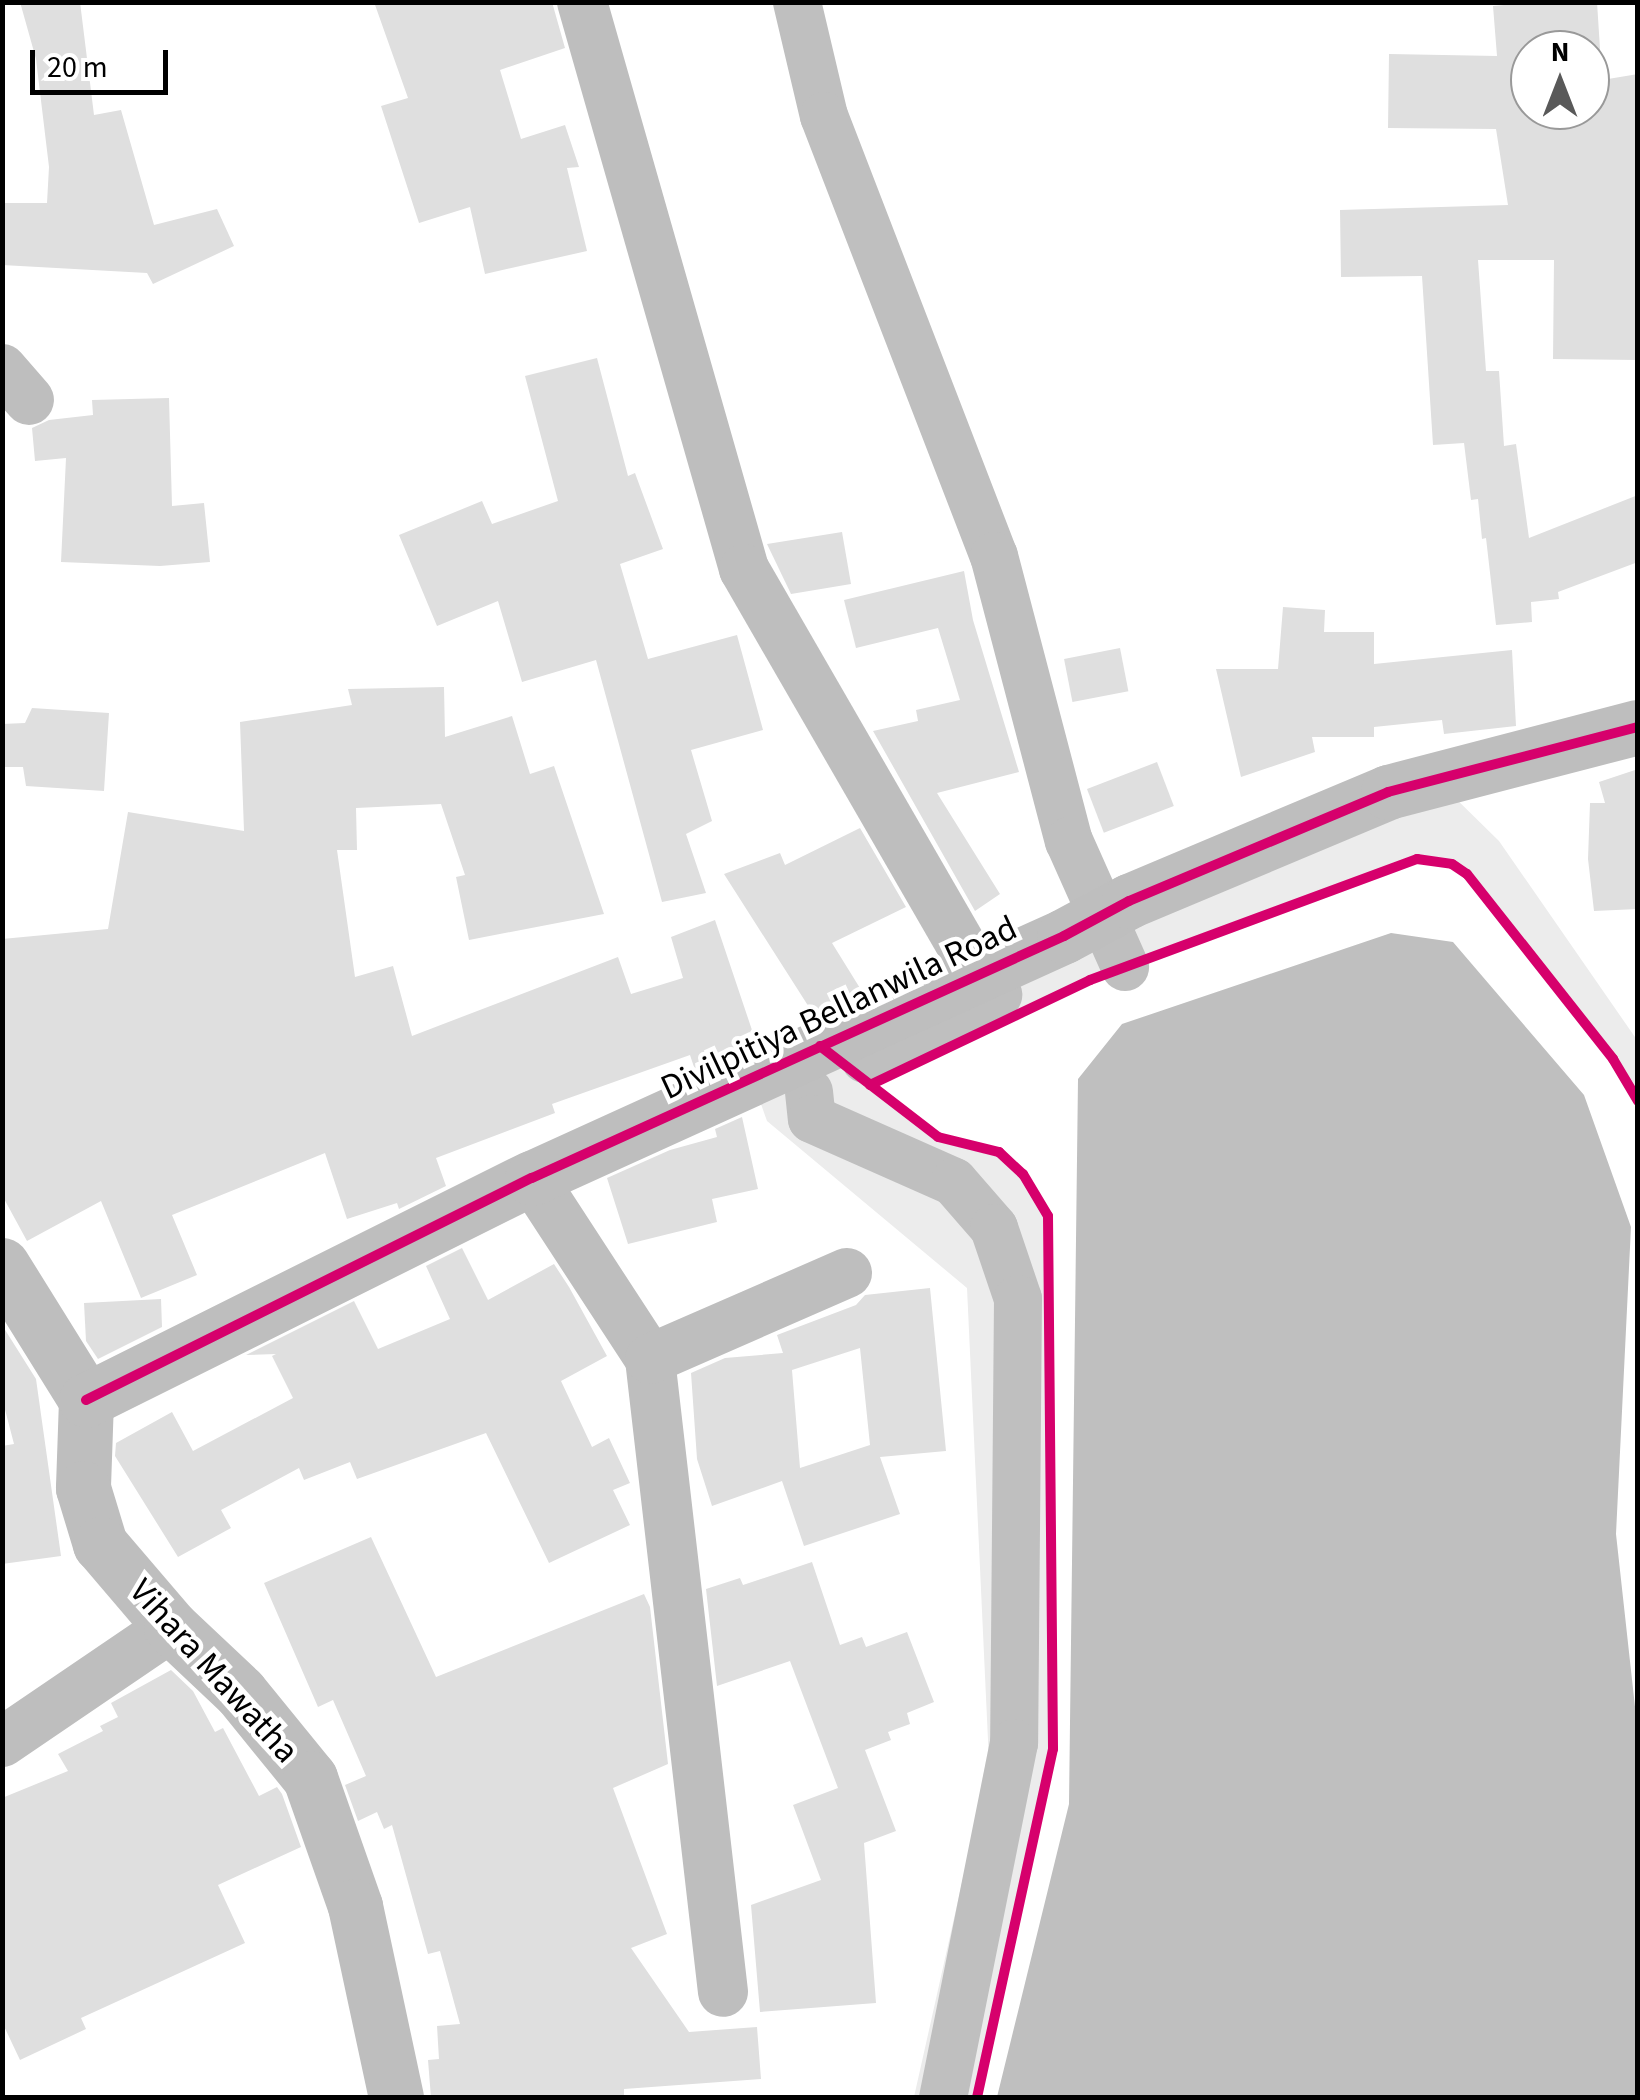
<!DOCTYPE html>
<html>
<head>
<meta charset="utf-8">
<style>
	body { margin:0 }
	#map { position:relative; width:1640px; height:2100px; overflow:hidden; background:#fff; font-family:"Source Sans 3",sans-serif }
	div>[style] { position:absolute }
	.green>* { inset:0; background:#ececec }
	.water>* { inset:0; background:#bfbfbf }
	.canal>* { height:48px; margin:-24px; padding:0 24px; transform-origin:24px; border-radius:24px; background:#bfbfbf }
	.building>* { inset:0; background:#dfdfdf; transform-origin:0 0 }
	.minor>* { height:50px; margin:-25px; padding:0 25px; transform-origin:25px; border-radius:25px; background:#bebebe }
	.tertiary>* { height:55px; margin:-27.5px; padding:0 27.5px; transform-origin:27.5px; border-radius:27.5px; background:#bebebe }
	.cycleway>* { height:10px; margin:-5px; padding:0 5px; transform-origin:5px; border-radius:5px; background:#d6006c }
	span { translate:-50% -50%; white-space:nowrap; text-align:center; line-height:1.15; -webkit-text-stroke:9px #fff; paint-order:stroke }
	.street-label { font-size:35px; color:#000 }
	.frame { position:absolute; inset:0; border:5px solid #000; pointer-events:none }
	.north { position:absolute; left:1510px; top:30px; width:100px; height:100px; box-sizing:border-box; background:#fff; border:2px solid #999; border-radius:50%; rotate:0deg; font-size:28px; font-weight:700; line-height:40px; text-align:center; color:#000 }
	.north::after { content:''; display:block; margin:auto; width:35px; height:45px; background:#595959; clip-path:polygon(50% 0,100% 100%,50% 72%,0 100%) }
	.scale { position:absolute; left:30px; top:50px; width:138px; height:45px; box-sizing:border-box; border:5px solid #000; border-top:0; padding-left:12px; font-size:30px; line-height:35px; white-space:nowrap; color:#000; -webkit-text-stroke:8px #fff; paint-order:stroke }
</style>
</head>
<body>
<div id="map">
	<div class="green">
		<div style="clip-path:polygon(1445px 788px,1499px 841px,1637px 1040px,1637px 1101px,1613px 1059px,1467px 874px,1451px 864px,1417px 859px,1090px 980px,871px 1085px,938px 1137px,999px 1152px,1023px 1174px,1048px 1216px,1053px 1749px,977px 2097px,914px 2097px,989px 1762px,967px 1288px,767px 1121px,752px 1079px)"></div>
	</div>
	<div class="water">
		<div style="clip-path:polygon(1391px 933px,1453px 942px,1584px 1095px,1631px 1227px,1616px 1534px,1638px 1734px,1637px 2097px,997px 2097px,1069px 1804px,1078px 1079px,1122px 1024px)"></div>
	</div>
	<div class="canal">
		<div style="left:797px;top:2px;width:117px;rotate:76.7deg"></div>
		<div style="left:824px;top:116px;width:472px;rotate:68.9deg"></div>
		<div style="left:994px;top:556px;width:295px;rotate:75.3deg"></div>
		<div style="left:1069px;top:841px;width:138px;rotate:66deg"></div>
		<div style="left:865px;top:1059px;width:148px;rotate:-25.7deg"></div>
		<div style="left:809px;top:1092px;width:27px;rotate:84deg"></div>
		<div style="left:812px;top:1119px;width:155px;rotate:23.9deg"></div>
		<div style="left:954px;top:1182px;width:61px;rotate:49deg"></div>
		<div style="left:994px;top:1228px;width:75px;rotate:71.3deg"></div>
		<div style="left:1018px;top:1299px;width:444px;rotate:90.5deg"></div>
		<div style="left:1014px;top:1743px;width:362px;rotate:101.3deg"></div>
	</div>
	<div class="building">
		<div style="clip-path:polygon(20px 2px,80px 2px,94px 115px,121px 110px,154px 225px,217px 209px,234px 246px,153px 284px,147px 273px,2px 265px,2px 203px,47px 203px,49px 167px,36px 59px)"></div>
		<div style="clip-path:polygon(374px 2px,552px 2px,565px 48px,500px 70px,521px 139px,565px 125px,579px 167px,567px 168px,587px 251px,485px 274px,470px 207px,419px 223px,381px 106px,408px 98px)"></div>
		<div style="clip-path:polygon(evenodd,1536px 2px,1597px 2px,1602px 80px,1638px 74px,1638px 360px,1553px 359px,1554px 260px,1478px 260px,1486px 371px,1499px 371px,1504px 446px,1516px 444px,1529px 538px,1638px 495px,1638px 562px,1558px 592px,1559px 599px,1531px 602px,1532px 622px,1496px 625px,1486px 538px,1482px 539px,1478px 499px,1471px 500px,1464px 443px,1433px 445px,1422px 276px,1341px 277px,1340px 210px,1508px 205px,1496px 129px,1388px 128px,1389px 54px,1497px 56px,1493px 6px,1536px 2px,1530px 50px,1590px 50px,1590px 110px,1530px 110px,1530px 50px)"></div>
		<div style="clip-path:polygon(597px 358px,628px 476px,635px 473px,663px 549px,620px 564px,648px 659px,737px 635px,763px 730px,691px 750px,712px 821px,686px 834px,706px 893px,662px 902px,596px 660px,522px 682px,498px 601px,437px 626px,399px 535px,482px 501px,492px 524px,558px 501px,525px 376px)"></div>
		<div style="clip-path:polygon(169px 398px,172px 506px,204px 503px,210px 562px,160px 566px,61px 562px,66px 458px,35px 461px,32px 428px,49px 420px,93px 415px,92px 400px)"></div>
		<div style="clip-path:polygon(842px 532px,851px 584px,791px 594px,767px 544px)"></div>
		<div style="clip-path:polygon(964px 571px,973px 620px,1019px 772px,937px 793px,1000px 894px,975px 911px,873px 731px,918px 721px,916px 710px,960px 700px,938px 628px,856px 648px,844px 600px)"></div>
		<div style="clip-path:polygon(1283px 607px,1325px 610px,1324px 632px,1374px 632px,1374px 664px,1512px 650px,1516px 726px,1444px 734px,1442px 720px,1374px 727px,1374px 737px,1312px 737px,1315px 752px,1241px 777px,1216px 669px,1278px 669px)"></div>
		<div style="left:1120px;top:648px;width:44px;height:57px;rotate:79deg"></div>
		<div style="clip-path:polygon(444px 687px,445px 737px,512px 716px,530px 774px,554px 766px,604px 914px,469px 940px,456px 877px,465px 875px,441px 804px,356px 808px,357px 850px,337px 850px,355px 977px,393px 966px,412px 1036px,618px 957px,631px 994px,683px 978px,671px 937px,715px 920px,756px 1042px,695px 1070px,690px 1055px,552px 1104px,555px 1113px,436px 1158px,446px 1186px,399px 1209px,397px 1203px,347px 1219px,325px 1153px,172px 1215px,197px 1275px,141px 1298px,101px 1201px,27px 1241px,2px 1195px,2px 939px,108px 929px,128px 812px,244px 831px,240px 722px,352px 705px,348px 689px)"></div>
		<div style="clip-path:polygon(32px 708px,109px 713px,104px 791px,26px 786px,23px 767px,2px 767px,2px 724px,25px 723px)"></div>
		<div style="left:1157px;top:762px;width:47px;height:75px;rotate:69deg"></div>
		<div style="clip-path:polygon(1638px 769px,1638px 909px,1594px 911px,1588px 859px,1590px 803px,1605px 803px,1599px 782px)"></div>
		<div style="clip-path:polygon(860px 828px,906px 907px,832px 943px,863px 993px,814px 1015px,724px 874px,780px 853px,785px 865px)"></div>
		<div style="clip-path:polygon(742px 1117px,758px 1189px,712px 1199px,717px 1222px,628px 1244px,607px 1178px,670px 1150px,717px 1137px,715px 1129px)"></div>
		<div style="clip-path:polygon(462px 1248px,488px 1300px,554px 1264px,569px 1287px,607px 1356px,561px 1381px,592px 1447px,609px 1438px,630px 1483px,613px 1490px,630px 1525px,549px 1563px,486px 1433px,357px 1479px,350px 1462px,304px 1480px,299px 1468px,221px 1510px,231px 1528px,178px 1557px,115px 1456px,116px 1443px,172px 1412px,193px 1451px,293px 1398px,272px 1356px,276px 1354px,246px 1355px,354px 1301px,378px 1349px,450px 1319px,426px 1266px)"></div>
		<div style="clip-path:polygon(evenodd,930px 1288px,946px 1451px,880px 1457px,900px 1514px,804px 1546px,782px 1481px,712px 1506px,697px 1459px,691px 1373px,725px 1358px,783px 1353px,777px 1335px,856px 1305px,865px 1295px,930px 1288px,860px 1348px,870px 1445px,800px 1468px,792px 1370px,860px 1348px)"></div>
		<div style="clip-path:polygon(161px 1299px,162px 1327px,98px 1359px,86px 1341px,84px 1303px)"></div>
		<div style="clip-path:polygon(2px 1325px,36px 1379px,61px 1556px,2px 1564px,2px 1446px,14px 1444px,2px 1398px)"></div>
		<div style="clip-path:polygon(371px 1537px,436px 1677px,644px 1594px,650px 1607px,668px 1764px,613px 1788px,667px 1934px,631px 1948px,689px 2032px,757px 2027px,761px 2079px,624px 2089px,624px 2098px,431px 2098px,428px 2060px,439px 2059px,437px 2026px,460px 2024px,440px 1951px,428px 1954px,392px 1825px,384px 1829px,377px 1812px,358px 1821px,345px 1785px,366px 1776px,333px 1700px,318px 1707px,264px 1583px)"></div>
		<div style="clip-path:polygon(812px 1562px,840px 1645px,862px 1637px,866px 1647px,907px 1632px,934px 1702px,907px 1713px,910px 1724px,888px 1732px,891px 1740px,865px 1750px,896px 1831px,864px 1843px,876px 2003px,760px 2012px,751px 1905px,821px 1880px,793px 1805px,838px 1788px,790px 1661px,717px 1686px,706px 1589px,740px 1578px,743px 1585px)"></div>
		<div style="clip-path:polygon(171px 1670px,193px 1691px,215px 1732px,223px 1728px,259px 1796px,277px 1787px,282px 1794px,301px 1847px,218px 1885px,245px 1943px,81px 2018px,86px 2029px,20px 2060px,2px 2022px,2px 1798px,68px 1771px,58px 1754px,103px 1731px,100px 1726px,118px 1717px,111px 1703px)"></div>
	</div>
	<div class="minor">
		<div style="left:582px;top:2px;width:590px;rotate:74.05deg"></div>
		<div style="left:744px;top:569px;width:468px;rotate:60deg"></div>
		<div style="left:2px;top:369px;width:41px;rotate:48.9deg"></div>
		<div style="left:532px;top:1178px;width:216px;rotate:56.9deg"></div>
		<div style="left:650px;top:1359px;width:637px;rotate:83.42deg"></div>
		<div style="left:650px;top:1359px;width:215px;rotate:-23.6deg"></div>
		<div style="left:2px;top:1742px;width:204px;rotate:-34.2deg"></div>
	</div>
	<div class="tertiary">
		<div style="left:2px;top:1265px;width:159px;rotate:58.1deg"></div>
		<div style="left:86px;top:1400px;width:88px;rotate:92deg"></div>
		<div style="left:83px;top:1488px;width:59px;rotate:73.1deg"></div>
		<div style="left:100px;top:1544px;width:109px;rotate:49.5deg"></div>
		<div style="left:171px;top:1627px;width:95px;rotate:43.3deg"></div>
		<div style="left:240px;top:1692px;width:111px;rotate:50.9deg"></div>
		<div style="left:310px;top:1778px;width:136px;rotate:70.6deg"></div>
		<div style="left:355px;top:1906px;width:196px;rotate:77.9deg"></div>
		<div style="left:86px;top:1400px;width:498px;rotate:-26.5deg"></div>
		<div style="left:532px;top:1178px;width:584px;rotate:-24.46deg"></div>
		<div style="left:1064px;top:936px;width:74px;rotate:-28.3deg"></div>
		<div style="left:1129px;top:901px;width:281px;rotate:-22.8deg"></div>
		<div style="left:1388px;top:792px;width:258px;rotate:-14.6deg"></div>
	</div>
	<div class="cycleway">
		<div style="left:820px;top:1046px;width:149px;rotate:37.6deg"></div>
		<div style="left:938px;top:1137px;width:63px;rotate:13.8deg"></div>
		<div style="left:999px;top:1152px;width:33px;rotate:43deg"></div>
		<div style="left:1023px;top:1174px;width:49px;rotate:59.2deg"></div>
		<div style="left:1048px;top:1216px;width:533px;rotate:89.46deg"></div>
		<div style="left:1053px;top:1749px;width:357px;rotate:102.3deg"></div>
		<div style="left:870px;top:1085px;width:244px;rotate:-25.5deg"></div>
		<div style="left:1090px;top:980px;width:349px;rotate:-20.3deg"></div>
		<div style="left:1417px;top:859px;width:35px;rotate:8deg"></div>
		<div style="left:1452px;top:864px;width:18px;rotate:34deg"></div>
		<div style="left:1467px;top:874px;width:236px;rotate:51.7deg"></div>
		<div style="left:1613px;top:1059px;width:49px;rotate:59.2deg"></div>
		<div style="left:86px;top:1400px;width:498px;rotate:-26.5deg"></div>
		<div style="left:532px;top:1178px;width:584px;rotate:-24.46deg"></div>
		<div style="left:1064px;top:936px;width:74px;rotate:-28.3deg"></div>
		<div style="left:1129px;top:901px;width:281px;rotate:-22.8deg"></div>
		<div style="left:1388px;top:792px;width:258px;rotate:-14.6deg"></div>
	</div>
	<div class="street-label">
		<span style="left:839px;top:1008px;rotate:-25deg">Divilpitiya Bellanwila Road</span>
		<span style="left:214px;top:1671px;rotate:48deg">Vihara Mawatha</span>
	</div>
	<div class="frame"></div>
	<div class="north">N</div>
	<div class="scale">20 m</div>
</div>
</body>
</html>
